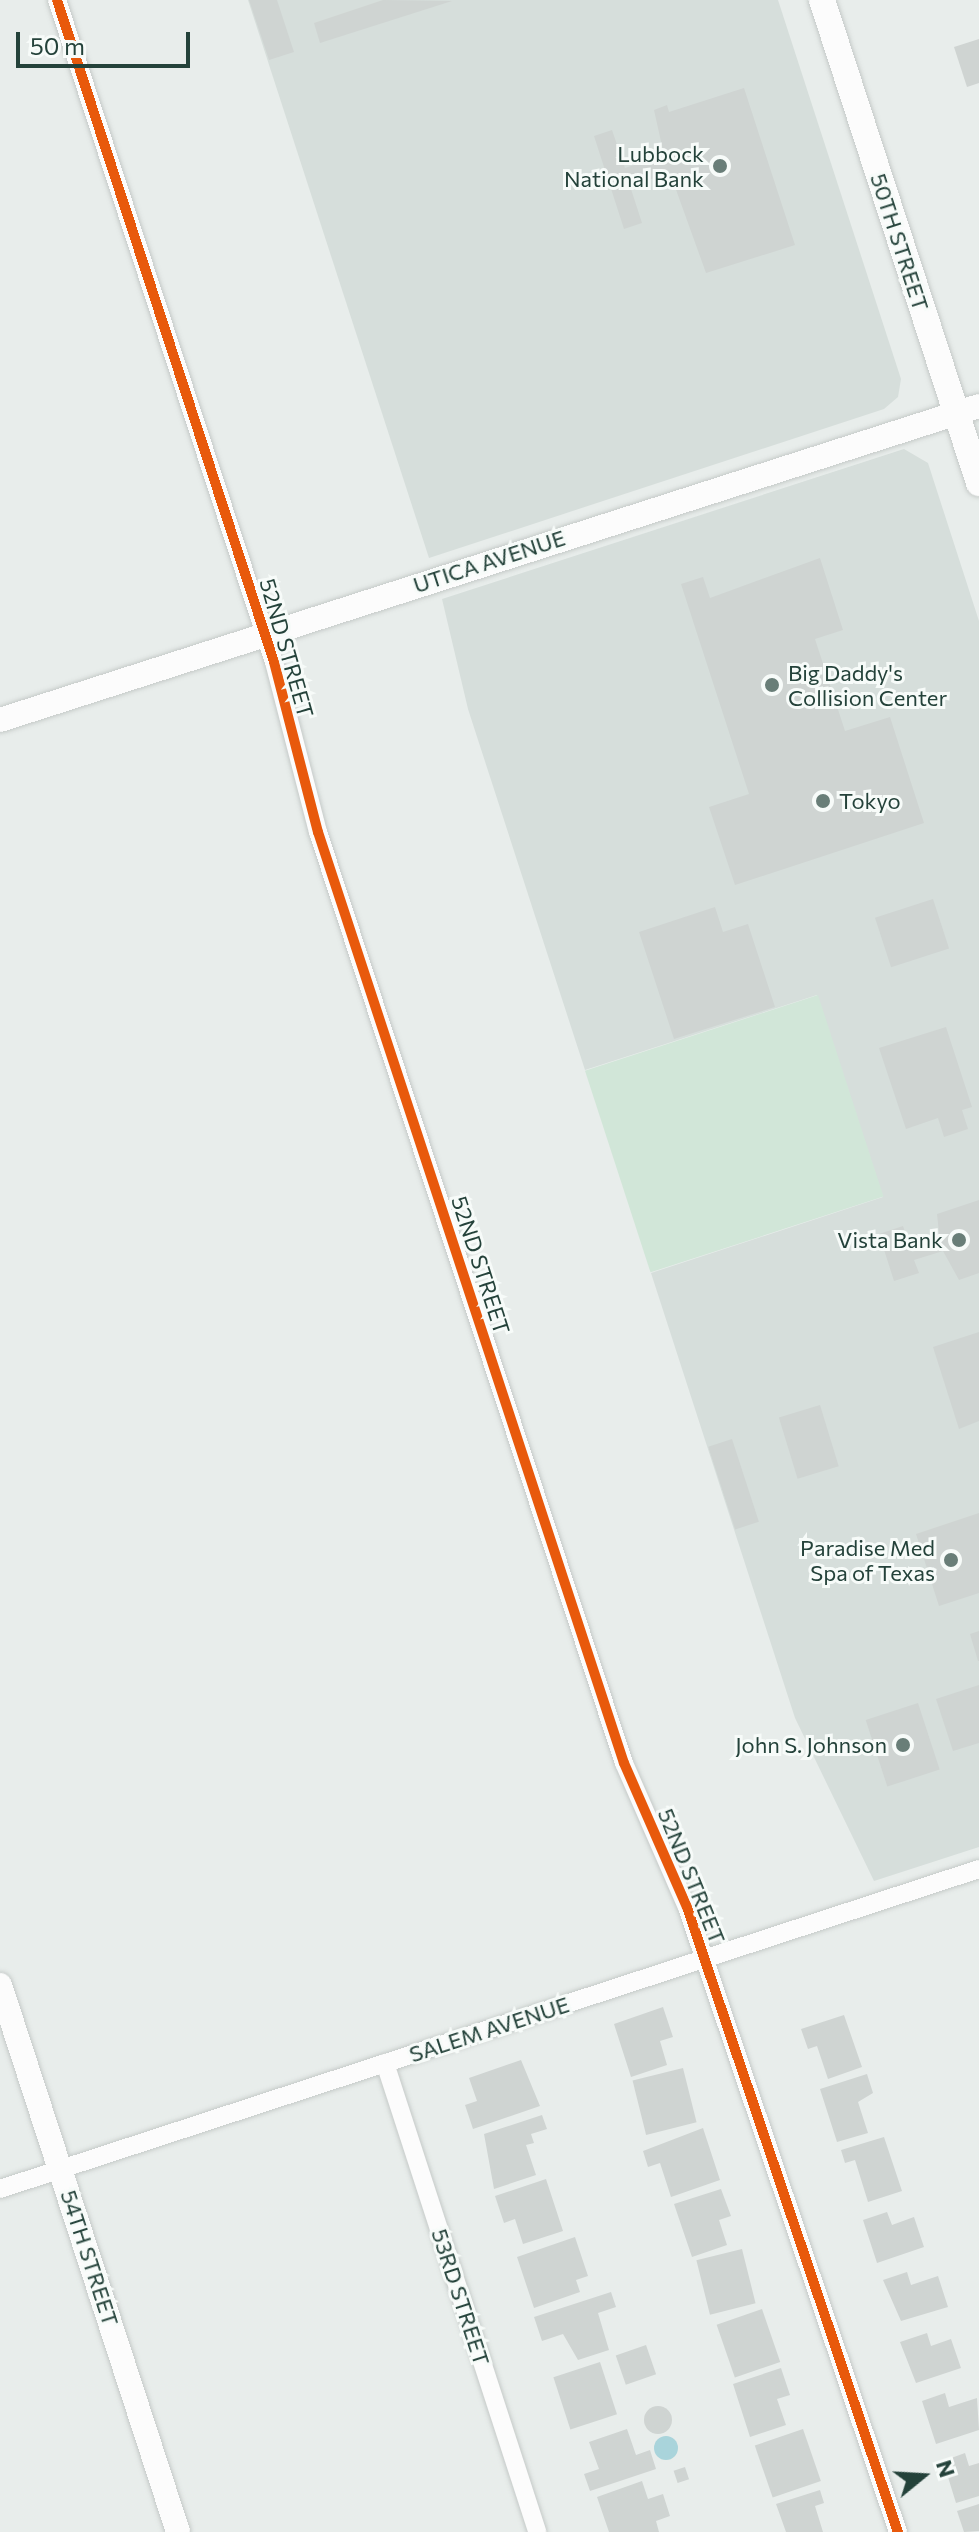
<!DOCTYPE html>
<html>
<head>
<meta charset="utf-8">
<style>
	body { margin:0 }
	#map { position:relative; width:979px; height:2532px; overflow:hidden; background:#e8edeb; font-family:Commissioner,sans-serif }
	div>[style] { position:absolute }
	.built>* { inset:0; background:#d6dedb }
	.green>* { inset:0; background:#d1e6d8; transform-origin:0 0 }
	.water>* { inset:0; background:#a9d4db }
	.round { border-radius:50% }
	.building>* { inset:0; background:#cfd4d2; transform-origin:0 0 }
	.roads { filter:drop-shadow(0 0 2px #c5cac8) drop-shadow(0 0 2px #c5cac8) }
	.minor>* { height:18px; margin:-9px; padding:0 9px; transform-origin:9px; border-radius:9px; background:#fcfcfc }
	.tertiary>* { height:24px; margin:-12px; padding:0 12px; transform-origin:12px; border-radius:12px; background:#fcfcfc }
	.secondary>* { height:26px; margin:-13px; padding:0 13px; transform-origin:13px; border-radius:13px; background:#fcfcfc }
	.cycleway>* { height:10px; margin:-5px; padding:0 5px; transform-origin:5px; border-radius:5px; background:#e8590c }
	.dots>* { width:22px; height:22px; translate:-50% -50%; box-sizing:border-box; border:4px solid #f7fbf9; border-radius:50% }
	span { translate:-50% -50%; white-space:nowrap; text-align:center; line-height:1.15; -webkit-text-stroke:6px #f7fbf9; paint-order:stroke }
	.poi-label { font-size:22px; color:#24423a }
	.right { translate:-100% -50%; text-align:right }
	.left { translate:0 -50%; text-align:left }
	.street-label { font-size:22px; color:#24423a }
	.north { position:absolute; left:883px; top:2436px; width:80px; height:80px; -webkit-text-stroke:6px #f7fbf9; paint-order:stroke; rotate:72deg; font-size:22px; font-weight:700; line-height:32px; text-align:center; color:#24423a }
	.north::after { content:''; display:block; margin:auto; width:28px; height:36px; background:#24423a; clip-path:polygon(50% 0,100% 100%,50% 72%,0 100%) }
	.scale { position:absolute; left:16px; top:32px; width:174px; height:36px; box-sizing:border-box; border:4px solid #24423a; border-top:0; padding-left:10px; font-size:24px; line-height:28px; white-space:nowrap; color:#24423a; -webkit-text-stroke:6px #f7fbf9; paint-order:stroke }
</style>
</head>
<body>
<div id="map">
	<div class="built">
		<div style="clip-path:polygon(248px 0,778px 0,901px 379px,898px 397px,884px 409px,429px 558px)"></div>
		<div style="clip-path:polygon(904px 449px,928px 463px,979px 621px,979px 1847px,874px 1881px,795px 1718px,651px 1273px,883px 1197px,817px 995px,585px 1070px,468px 709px,442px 599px)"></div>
	</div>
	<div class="green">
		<div style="left:818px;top:995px;width:212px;height:245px;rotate:72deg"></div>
	</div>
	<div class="water">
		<div class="round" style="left:654px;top:2436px;width:24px;height:24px"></div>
	</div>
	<div class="building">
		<div style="clip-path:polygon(249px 0,277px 0,294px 52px,269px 60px)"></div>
		<div style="clip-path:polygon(383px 0,452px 1px,320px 43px,314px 23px)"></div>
		<div style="clip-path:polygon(979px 39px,979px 83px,967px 87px,954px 47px)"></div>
		<div style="clip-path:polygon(744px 88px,795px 245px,706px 273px,670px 173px,630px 186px,642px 223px,624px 229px,594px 136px,612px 130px,625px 168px,664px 155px,654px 110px,667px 105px,669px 112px)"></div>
		<div style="clip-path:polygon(820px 558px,843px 630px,815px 639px,845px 731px,890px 717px,924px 823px,735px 885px,709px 807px,749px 794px,681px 584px,703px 577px,710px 598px)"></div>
		<div style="left:933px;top:899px;width:52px;height:61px;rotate:72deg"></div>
		<div style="clip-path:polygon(715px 907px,723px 932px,748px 924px,775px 1007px,674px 1039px,639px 932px)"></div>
		<div style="clip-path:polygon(946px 1027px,972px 1107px,962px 1110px,968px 1129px,944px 1137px,938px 1118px,906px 1129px,879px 1048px)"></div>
		<div style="clip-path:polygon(979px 1200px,979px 1273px,959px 1280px,943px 1251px,914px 1260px,919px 1273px,894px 1281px,879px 1234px,903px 1226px,912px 1252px,940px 1242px,937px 1214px)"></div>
		<div style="clip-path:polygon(979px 1332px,979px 1421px,959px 1429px,933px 1347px)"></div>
		<div style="left:820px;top:1405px;width:64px;height:43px;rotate:73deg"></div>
		<div style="left:732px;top:1439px;width:87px;height:25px;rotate:72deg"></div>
		<div style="clip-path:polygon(979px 1513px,979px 1593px,939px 1606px,916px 1534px)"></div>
		<div style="clip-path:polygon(979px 1631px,979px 1661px,978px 1661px,970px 1634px)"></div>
		<div style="clip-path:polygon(979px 1685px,979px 1743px,953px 1751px,936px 1699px)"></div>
		<div style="left:918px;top:1703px;width:70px;height:55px;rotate:72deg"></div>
		<div style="clip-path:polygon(663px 2007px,673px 2037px,660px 2041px,667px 2065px,631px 2077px,614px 2024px)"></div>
		<div style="clip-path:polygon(844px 2015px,862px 2067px,828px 2079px,817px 2046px,808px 2049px,801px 2029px)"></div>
		<div style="clip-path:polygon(521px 2060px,540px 2106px,473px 2129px,465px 2105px,477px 2101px,469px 2078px)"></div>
		<div style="left:683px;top:2068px;width:56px;height:52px;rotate:76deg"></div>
		<div style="clip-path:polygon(867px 2074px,873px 2093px,858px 2102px,868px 2133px,837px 2142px,820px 2089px)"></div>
		<div style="clip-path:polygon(542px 2115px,547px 2129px,531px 2134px,534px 2143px,526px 2145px,536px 2175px,494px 2189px,484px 2134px)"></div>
		<div style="clip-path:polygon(703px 2128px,720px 2180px,671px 2197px,660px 2163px,648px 2167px,643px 2151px)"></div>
		<div style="clip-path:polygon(884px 2137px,902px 2191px,868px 2202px,855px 2160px,845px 2163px,841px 2150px)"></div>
		<div style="clip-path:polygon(546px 2179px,563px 2231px,523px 2244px,515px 2219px,504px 2223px,495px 2196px)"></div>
		<div style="clip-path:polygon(721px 2189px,731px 2216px,719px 2220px,727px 2245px,692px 2257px,674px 2204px)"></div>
		<div style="clip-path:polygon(887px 2212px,892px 2225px,914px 2217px,924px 2247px,877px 2263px,863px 2220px)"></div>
		<div style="clip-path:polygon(575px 2237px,588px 2276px,576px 2280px,580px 2292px,534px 2308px,517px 2257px)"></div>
		<div style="left:742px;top:2249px;width:56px;height:47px;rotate:76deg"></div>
		<div style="clip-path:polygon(907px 2272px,911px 2285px,938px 2276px,948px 2307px,901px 2321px,883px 2280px)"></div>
		<div style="clip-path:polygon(611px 2292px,616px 2307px,598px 2313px,609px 2350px,578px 2360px,563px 2334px,542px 2341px,534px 2317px)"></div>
		<div style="left:762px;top:2309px;width:56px;height:48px;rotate:71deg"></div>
		<div style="clip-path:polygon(927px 2333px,931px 2346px,951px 2339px,961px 2368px,916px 2383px,900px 2342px)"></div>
		<div style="left:646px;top:2345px;width:31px;height:32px;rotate:71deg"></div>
		<div style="left:600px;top:2362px;width:55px;height:49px;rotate:72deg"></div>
		<div style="clip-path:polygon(781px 2368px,790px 2395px,777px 2399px,786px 2425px,750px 2437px,733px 2384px)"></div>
		<div style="clip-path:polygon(945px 2393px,949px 2407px,977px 2398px,979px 2430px,936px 2444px,922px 2401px)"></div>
		<div class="round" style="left:644px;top:2406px;width:28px;height:28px"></div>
		<div style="clip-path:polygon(627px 2429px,636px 2455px,650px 2450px,656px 2469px,590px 2491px,584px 2474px,599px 2469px,589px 2442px)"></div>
		<div style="left:803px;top:2429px;width:55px;height:51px;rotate:71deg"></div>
		<div style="clip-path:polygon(965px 2453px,969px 2466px,979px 2463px,979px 2496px,956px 2503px,943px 2461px)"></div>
		<div style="left:685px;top:2467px;width:13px;height:12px;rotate:72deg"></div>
		<div style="clip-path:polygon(642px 2481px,648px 2499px,663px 2494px,670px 2516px,656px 2521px,659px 2532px,609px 2532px,597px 2497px)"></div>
		<div style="clip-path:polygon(820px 2490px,824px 2503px,815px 2506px,823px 2532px,786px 2532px,776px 2504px)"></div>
		<div style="clip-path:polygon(979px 2504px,979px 2531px,964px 2532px,957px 2511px)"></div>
	</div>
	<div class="roads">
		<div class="minor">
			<div style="left:57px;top:0;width:697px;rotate:71.85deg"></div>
			<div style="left:274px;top:662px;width:176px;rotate:75.5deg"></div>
			<div style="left:318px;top:832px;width:980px;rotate:71.81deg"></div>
			<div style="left:624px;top:1763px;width:157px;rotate:66.4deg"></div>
			<div style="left:687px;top:1907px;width:660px;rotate:71.35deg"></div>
			<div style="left:385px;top:2063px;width:493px;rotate:72deg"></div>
			<div style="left:0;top:2189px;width:1030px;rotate:-18.1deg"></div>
		</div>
		<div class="tertiary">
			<div style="left:0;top:720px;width:1028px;rotate:-17.78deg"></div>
			<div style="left:0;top:1985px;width:575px;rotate:71.97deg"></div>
		</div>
		<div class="secondary">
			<div style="left:822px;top:0;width:508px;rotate:71.99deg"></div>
		</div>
	</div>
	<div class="cycleway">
		<div style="left:57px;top:0;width:697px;rotate:71.85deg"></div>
		<div style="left:274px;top:662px;width:176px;rotate:75.5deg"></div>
		<div style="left:318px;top:832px;width:980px;rotate:71.81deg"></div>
		<div style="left:624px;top:1763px;width:157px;rotate:66.4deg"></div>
		<div style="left:687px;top:1907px;width:660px;rotate:71.35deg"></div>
	</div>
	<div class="dots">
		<div style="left:720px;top:166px;background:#697e78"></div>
		<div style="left:772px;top:685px;background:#697e78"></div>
		<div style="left:823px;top:801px;background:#697e78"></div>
		<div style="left:959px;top:1240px;background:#697e78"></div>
		<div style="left:951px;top:1560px;background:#697e78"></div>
		<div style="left:903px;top:1745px;background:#697e78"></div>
	</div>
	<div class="poi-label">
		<span class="right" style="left:704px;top:166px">Lubbock<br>National Bank</span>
		<span class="left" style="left:788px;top:685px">Big Daddy's<br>Collision Center</span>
		<span class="left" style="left:839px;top:801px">Tokyo</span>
		<span class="right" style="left:943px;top:1240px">Vista Bank</span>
		<span class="right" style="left:935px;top:1560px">Paradise Med<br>Spa of Texas</span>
		<span class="right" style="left:887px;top:1745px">John S. Johnson</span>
	</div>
	<div class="street-label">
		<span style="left:900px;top:242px;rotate:72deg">50TH STREET</span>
		<span style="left:489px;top:561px;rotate:-18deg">UTICA AVENUE</span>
		<span style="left:287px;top:648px;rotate:74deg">52ND STREET</span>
		<span style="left:481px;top:1265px;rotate:72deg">52ND STREET</span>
		<span style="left:692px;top:1876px;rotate:68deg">52ND STREET</span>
		<span style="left:489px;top:2029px;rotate:-18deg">SALEM AVENUE</span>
		<span style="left:90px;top:2258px;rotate:72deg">54TH STREET</span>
		<span style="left:461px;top:2297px;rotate:72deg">53RD STREET</span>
	</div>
	<div class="north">N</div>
	<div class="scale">50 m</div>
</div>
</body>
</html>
